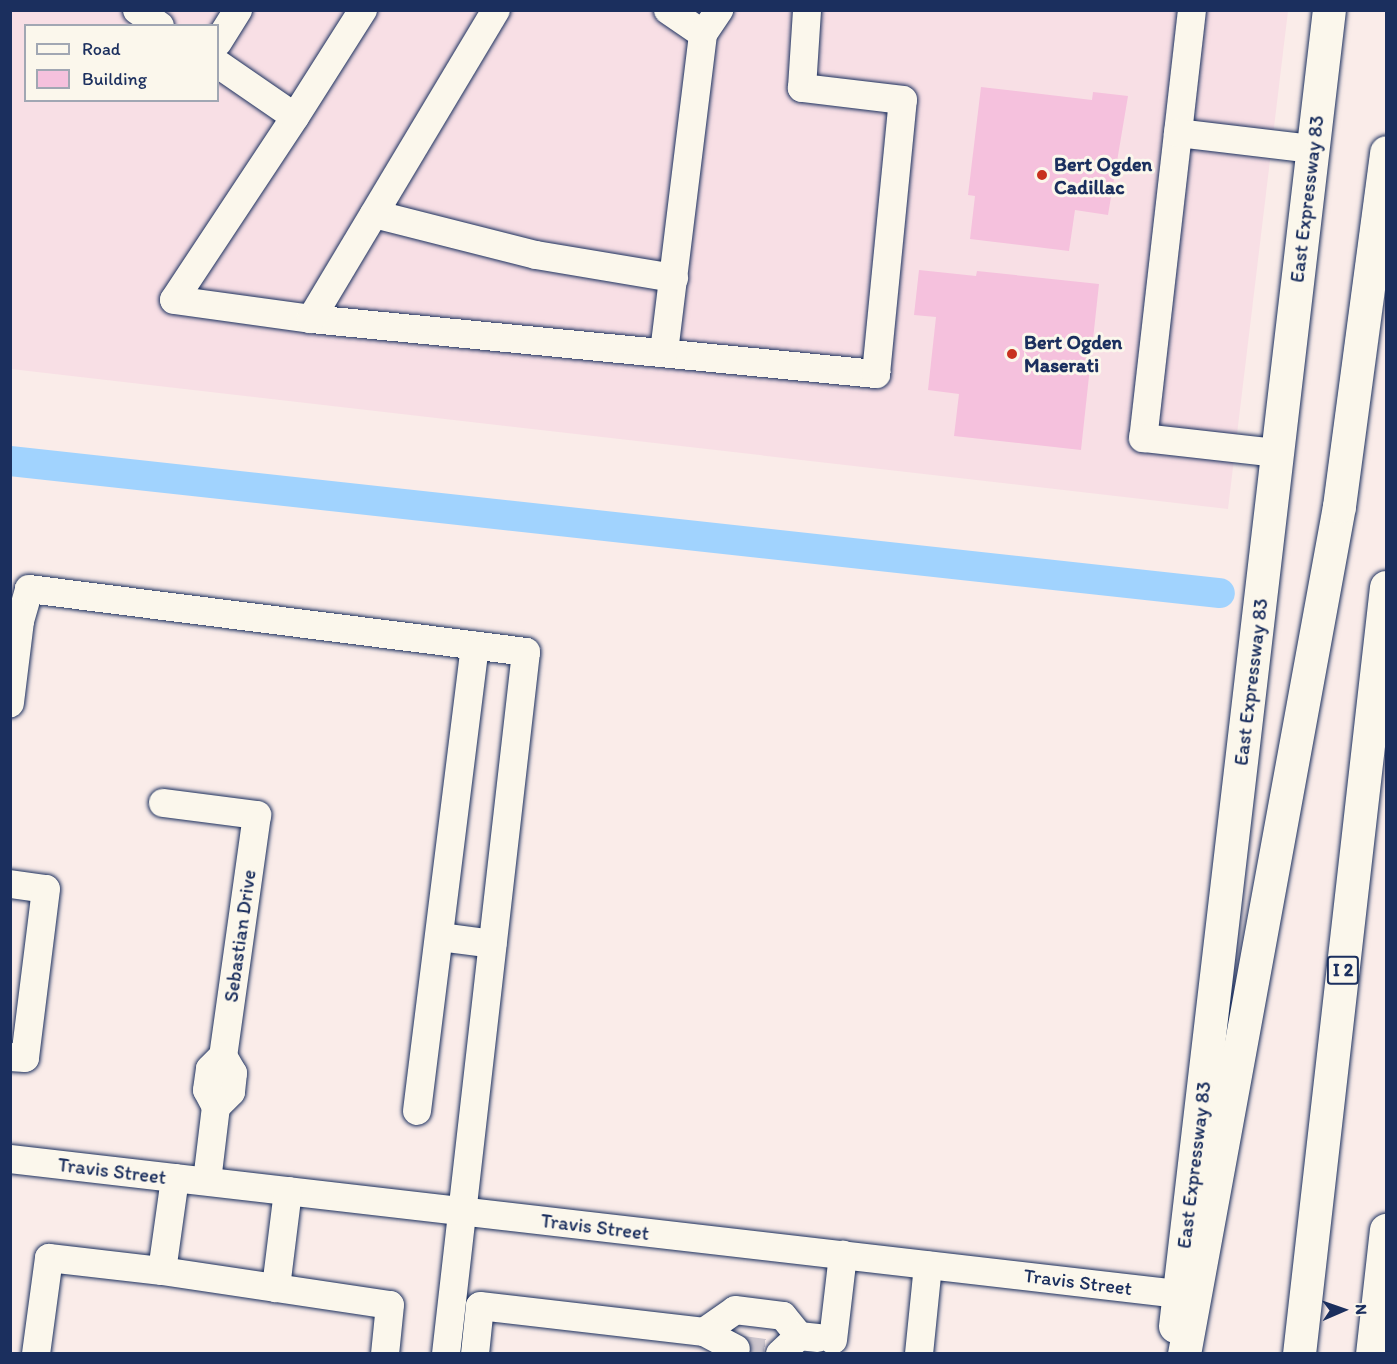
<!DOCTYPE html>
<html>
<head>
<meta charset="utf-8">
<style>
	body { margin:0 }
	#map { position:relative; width:1397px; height:1364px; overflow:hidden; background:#faece9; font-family:Itim,sans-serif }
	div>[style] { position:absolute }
	.built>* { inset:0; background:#f8dfe5 }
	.canal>* { height:30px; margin:-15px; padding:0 15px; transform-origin:15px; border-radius:15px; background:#a1d3fe }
	.building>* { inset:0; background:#f5c1dd }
	.minor-tunnel>* { height:28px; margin-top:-14px; transform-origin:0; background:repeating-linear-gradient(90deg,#cdc6cd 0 28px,transparent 0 42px) }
	.roads { filter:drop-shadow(0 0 2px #1b2f5e) drop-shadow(0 0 2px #1b2f5e) }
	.minor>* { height:28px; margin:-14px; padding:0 14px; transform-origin:14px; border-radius:14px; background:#fbf7ec }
	.major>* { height:33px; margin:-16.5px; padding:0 16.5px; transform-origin:16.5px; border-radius:16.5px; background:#fbf7ec }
	.highway>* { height:33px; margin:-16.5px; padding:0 16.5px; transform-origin:16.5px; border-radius:16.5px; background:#fbf7ec }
	.dots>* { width:16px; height:16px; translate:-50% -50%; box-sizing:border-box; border:3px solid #fbf7ec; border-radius:50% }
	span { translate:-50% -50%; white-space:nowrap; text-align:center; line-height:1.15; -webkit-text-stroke:6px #fbf7ec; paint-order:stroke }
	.shield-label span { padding:2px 4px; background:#fbf7ec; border:2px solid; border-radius:4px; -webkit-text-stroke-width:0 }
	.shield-label { font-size:18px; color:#1b2f5e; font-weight:700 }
	.poi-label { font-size:20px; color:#1b2f5e; font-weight:700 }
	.left { translate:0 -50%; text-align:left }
	.street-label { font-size:20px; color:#1b2f5e }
	.frame { position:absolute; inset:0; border:12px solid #1b2f5e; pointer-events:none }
	.legend { position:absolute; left:24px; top:24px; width:195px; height:78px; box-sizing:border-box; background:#fbf7ec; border:2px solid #a1a7b3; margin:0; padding:8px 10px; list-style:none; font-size:18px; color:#1b2f5e }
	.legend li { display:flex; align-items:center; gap:12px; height:30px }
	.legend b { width:30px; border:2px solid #a1a7b3 }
	.north { position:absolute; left:1313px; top:1280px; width:60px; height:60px; -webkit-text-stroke:4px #fbf7ec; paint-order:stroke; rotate:88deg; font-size:16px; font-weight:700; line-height:24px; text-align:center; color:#1b2f5e }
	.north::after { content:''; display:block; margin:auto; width:21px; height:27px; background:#1b2f5e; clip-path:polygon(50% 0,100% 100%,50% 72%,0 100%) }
</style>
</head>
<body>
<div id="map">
	<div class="built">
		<div style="clip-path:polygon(evenodd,11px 11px,1288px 11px,1228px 509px,11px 369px,11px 11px,26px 26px,218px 26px,218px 100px,26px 100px,26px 26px)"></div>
	</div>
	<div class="canal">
		<div style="left:10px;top:461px;width:1217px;rotate:6.23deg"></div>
	</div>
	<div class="building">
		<div style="clip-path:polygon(981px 87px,1092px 100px,1093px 92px,1128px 96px,1108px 215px,1075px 210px,1069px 251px,970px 239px,975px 196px,968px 195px)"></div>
		<div style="clip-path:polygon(919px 270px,976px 276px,977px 271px,1099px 284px,1081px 450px,954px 436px,959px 394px,928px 390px,936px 317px,914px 315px)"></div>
	</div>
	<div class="minor-tunnel">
		<div style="left:736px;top:1349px;width:35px;rotate:8deg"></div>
	</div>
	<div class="roads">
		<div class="minor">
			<div style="left:137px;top:10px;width:28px;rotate:35deg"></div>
			<div style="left:668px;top:10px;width:42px;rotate:34.4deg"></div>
			<div style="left:1192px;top:10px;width:431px;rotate:96.5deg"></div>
			<div style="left:1143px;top:438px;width:135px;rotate:6.4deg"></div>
			<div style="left:218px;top:42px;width:38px;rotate:-58deg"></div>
			<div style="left:218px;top:64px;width:93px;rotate:34.5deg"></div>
			<div style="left:295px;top:117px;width:219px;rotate:123.5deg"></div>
			<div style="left:174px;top:300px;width:138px;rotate:7.9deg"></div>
			<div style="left:311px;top:319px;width:568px;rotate:5.56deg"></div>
			<div style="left:876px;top:374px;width:275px;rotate:-84.4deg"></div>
			<div style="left:903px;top:100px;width:102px;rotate:-173.2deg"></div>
			<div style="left:802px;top:88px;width:78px;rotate:-86.3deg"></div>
			<div style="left:295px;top:117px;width:127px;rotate:-57.6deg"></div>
			<div style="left:1178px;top:133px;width:135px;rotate:6.8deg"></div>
			<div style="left:374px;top:214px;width:167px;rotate:14.2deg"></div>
			<div style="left:536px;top:255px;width:140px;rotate:9.5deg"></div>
			<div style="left:311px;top:319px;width:360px;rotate:-59.1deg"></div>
			<div style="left:664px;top:352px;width:320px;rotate:-83deg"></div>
			<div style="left:703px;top:34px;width:29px;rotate:-56deg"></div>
			<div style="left:10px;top:620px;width:10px;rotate:6deg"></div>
			<div style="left:20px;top:621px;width:83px;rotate:97deg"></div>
			<div style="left:20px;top:621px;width:33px;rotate:-74deg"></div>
			<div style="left:29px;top:589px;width:501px;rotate:7.22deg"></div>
			<div style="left:526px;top:652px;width:707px;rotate:96.5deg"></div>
			<div style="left:163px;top:803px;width:95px;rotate:7.3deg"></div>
			<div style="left:257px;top:815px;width:243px;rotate:98deg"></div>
			<div style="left:223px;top:1056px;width:20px;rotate:60deg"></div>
			<div style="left:233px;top:1073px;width:19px;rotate:96deg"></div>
			<div style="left:231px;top:1092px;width:21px;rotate:135deg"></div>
			<div style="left:10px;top:884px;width:36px;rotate:8deg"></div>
			<div style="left:46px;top:889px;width:170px;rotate:97.1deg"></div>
			<div style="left:25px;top:1058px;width:15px;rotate:-176deg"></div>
			<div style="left:440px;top:937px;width:53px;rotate:7.5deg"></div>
			<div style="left:417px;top:1111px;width:469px;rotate:-82.9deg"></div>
			<div style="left:10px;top:1159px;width:1177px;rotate:6.59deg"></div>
			<div style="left:207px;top:1181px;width:75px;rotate:-83.1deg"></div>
			<div style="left:216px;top:1107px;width:19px;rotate:-118deg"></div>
			<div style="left:207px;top:1090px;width:21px;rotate:-82deg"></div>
			<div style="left:210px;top:1069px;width:18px;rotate:-45deg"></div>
			<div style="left:288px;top:1191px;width:98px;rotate:97.1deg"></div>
			<div style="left:276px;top:1288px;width:115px;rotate:8.5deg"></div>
			<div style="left:390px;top:1305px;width:49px;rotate:95.8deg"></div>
			<div style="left:162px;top:1271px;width:115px;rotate:8.5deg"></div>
			<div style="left:704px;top:1332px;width:38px;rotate:-35deg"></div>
			<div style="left:735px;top:1310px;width:48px;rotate:7.1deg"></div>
			<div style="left:783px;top:1316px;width:26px;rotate:51deg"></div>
			<div style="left:833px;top:1340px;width:86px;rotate:-83.3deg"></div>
			<div style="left:36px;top:1354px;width:97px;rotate:-82.3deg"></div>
			<div style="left:49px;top:1258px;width:114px;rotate:6.6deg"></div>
			<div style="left:162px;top:1271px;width:94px;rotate:-82deg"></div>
			<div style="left:475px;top:1354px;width:48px;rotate:-84.1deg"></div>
			<div style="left:480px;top:1306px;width:226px;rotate:6.6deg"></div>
			<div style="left:704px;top:1332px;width:36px;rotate:28deg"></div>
			<div style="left:780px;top:1354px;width:26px;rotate:-43deg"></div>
			<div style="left:799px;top:1336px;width:19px;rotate:6deg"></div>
			<div style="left:919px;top:1354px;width:89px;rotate:-84.2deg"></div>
		</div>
		<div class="major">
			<div style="left:1175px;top:1326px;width:1325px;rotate:-83.33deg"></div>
		</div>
		<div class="highway">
			<div style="left:1184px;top:1354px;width:862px;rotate:-79.64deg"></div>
			<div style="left:1339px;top:506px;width:357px;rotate:-82.4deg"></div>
			<div style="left:1299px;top:1354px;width:772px;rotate:-83.53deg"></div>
			<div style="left:1372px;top:1354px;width:125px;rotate:-83.6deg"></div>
		</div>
	</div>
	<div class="dots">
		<div style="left:1042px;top:175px;background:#c8321e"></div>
		<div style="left:1012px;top:354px;background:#c8321e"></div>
	</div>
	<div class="shield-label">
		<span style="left:1343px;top:970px">I 2</span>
	</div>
	<div class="poi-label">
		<span class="left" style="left:1054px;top:176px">Bert Ogden<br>Cadillac</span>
		<span class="left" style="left:1024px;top:354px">Bert Ogden<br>Maserati</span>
	</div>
	<div class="street-label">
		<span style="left:1307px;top:199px;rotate:-83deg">East Expressway 83</span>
		<span style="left:1251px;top:682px;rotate:-83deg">East Expressway 83</span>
		<span style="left:240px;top:936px;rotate:-82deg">Sebastian Drive</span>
		<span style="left:1194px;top:1165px;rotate:-83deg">East Expressway 83</span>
		<span style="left:112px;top:1171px;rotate:7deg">Travis Street</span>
		<span style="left:595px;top:1227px;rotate:7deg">Travis Street</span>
		<span style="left:1078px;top:1282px;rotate:7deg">Travis Street</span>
	</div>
	<div class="frame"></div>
	<ul class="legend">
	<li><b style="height:8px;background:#fbf7ec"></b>Road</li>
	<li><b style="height:16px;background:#f5c1dd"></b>Building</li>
	</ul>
	<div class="north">N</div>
</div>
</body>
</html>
